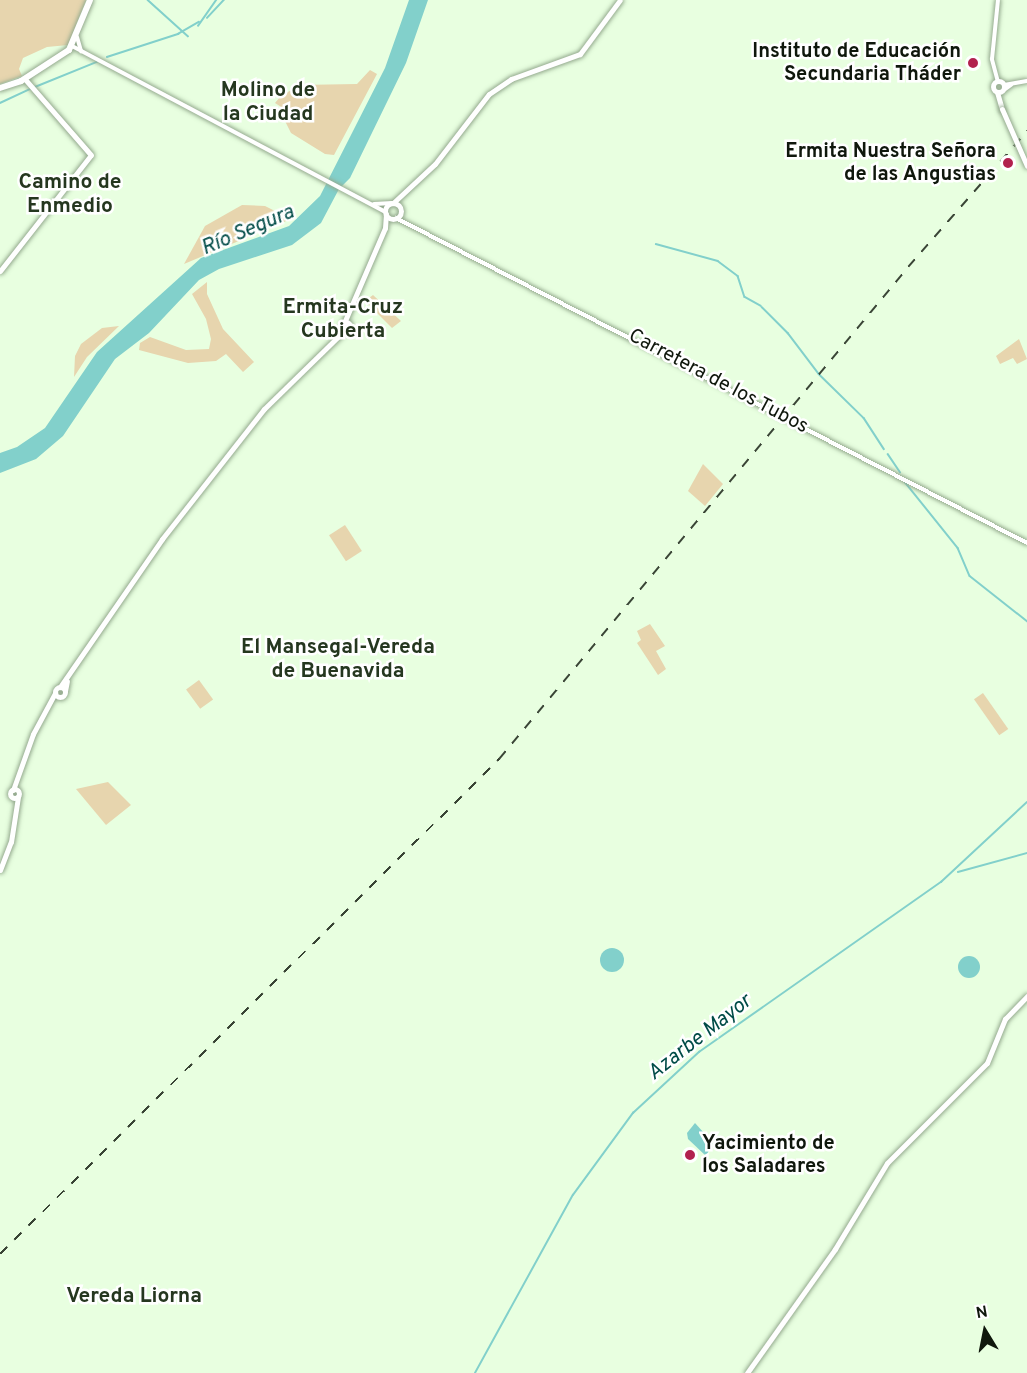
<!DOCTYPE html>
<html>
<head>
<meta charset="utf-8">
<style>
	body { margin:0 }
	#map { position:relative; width:1027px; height:1373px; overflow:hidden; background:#e8ffe0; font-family:Overpass,sans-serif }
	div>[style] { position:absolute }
	.green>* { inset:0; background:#e7d5ae; transform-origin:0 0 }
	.water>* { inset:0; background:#82d0cb }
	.round { border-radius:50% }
	.stream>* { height:1.5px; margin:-0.75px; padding:0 0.75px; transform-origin:0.75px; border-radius:0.75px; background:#82d0cb }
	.roads { filter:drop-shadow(0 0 2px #94aa8e) drop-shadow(0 0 2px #94aa8e) }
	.minor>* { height:4px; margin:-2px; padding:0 2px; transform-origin:2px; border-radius:2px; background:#fff }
	.major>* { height:5px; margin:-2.5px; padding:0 2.5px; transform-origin:2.5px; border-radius:2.5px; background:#fff }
	.major>.ring { margin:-2.5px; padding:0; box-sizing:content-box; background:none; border:5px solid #fff; border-radius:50% }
	.highway>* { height:6px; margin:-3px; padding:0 3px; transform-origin:3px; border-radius:3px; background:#fff }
	.rail>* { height:1.5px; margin-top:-0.75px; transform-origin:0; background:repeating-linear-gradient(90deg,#394435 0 10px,transparent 0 20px) }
	.bridges { filter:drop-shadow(0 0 2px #94aa8e) drop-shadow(0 0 2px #94aa8e) }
	.major-bridge>* { height:5px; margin:-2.5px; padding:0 2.5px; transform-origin:2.5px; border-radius:2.5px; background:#fff }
	.dots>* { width:16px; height:16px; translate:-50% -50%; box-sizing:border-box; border:3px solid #fff; border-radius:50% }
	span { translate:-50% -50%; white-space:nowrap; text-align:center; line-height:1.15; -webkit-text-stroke:5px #fff; paint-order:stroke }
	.poi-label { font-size:20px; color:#0f170c; font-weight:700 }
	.right { translate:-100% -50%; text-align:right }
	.left { translate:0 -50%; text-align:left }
	.street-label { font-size:20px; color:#0f170c }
	.neighbourhood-label { font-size:21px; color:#25371f; font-weight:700 }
	.water-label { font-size:21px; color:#004b47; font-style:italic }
	.north { position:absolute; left:955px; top:1301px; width:60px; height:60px; -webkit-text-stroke:4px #fff; paint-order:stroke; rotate:350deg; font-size:16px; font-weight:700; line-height:24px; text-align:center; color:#0f170c }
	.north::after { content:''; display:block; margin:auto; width:21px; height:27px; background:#0f170c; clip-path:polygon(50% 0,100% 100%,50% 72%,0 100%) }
</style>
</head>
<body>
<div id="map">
	<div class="green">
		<div style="clip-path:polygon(0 0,86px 0,68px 45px,47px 47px,23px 58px,19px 69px,22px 76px,0 84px)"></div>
		<div style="clip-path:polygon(370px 70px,377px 74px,334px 155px,325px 154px,291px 133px,284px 119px,286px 110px,275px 103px,280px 97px,299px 85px,357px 84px)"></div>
		<div style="clip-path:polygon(242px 205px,265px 206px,291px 219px,184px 264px,205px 226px)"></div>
		<div style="clip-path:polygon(207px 282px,207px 294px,223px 329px,254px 362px,243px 372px,226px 354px,216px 361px,188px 363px,139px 350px,140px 343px,150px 337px,186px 350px,209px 349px,211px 339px,206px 319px,192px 294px)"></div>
		<div style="clip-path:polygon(373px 295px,401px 321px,392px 328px,365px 301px)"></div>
		<div style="clip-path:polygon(119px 326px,87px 357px,74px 377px,75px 356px,81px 344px,102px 328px)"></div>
		<div style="clip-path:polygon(1019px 339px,1027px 359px,1017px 364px,1013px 358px,1000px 364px,996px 356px)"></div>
		<div style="clip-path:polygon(703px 464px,723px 484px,705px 506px,688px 491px)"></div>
		<div style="left:345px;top:525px;width:31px;height:19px;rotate:57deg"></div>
		<div style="clip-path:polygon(650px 624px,665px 646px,656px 651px,666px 669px,658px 675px,637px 643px,641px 640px,637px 631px)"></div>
		<div style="left:199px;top:680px;width:24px;height:16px;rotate:54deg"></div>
		<div style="left:983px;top:693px;width:44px;height:11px;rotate:55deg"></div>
		<div style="clip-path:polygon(108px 782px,131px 805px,106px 825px,76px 789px)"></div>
	</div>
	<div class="water">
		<div style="clip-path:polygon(409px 0,428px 0,406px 63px,350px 178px,339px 189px,321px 223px,292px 245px,219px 269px,199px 280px,149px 333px,115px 359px,63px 436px,36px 459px,0 473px,0 453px,17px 447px,45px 428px,97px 352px,201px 258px,289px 226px,320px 196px,385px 68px)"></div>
		<div class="round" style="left:600px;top:948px;width:24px;height:24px"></div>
		<div class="round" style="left:958px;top:956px;width:22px;height:22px"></div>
		<div style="clip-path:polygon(695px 1123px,713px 1143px,706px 1156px,688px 1139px,687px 1133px)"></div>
	</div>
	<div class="stream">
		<div style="left:148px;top:0;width:54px;rotate:42deg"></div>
		<div style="left:207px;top:18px;width:25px;rotate:-47deg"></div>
		<div style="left:198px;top:26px;width:32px;rotate:-55deg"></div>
		<div style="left:107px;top:57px;width:75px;rotate:-17.9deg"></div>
		<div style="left:178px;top:34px;width:24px;rotate:-30deg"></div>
		<div style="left:35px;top:87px;width:67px;rotate:-22deg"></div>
		<div style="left:0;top:103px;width:33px;rotate:-25deg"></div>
		<div style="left:656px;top:244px;width:64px;rotate:15.3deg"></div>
		<div style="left:718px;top:261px;width:25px;rotate:37deg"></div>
		<div style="left:738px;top:276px;width:22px;rotate:72deg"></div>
		<div style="left:745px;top:297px;width:18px;rotate:29deg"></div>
		<div style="left:762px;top:307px;width:37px;rotate:45deg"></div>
		<div style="left:788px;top:333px;width:51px;rotate:52.9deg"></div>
		<div style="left:819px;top:374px;width:63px;rotate:44.4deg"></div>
		<div style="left:864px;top:418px;width:37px;rotate:57deg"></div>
		<div style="left:888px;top:454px;width:22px;rotate:56deg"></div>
		<div style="left:905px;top:482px;width:85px;rotate:51.2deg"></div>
		<div style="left:958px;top:548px;width:30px;rotate:67deg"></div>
		<div style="left:970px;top:576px;width:73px;rotate:38.3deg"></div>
		<div style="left:958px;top:872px;width:72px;rotate:-15.4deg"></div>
		<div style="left:475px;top:1373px;width:203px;rotate:-61.2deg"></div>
		<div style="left:573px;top:1195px;width:102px;rotate:-53.8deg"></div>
		<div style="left:633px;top:1113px;width:90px;rotate:-42.7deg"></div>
		<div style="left:699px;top:1052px;width:296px;rotate:-35.1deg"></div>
		<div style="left:941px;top:882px;width:117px;rotate:-42.9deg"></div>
	</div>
	<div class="roads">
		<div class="minor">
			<div style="left:77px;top:37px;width:15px;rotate:74deg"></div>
			<div style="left:72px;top:46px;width:355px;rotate:27.9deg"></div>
			<div style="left:998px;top:82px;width:24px;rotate:-105deg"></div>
			<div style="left:992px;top:59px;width:59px;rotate:-84.2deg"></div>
			<div style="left:1004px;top:85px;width:23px;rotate:-10deg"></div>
			<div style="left:1004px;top:90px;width:9px;rotate:-36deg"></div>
			<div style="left:374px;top:204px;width:18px;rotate:-3deg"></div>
			<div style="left:396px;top:218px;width:710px;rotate:27.25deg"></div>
		</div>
		<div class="major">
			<div class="ring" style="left:993.5px;top:81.5px;width:6px;height:6px"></div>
			<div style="left:997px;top:92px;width:18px;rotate:74deg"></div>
			<div style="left:393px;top:203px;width:57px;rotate:-42.9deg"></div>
			<div style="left:435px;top:164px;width:88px;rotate:-52.4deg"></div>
			<div style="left:489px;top:94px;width:27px;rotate:-34deg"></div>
			<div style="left:511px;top:79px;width:73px;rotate:-19.9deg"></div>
			<div style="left:580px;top:54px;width:67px;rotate:-53.5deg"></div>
			<div class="ring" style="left:385px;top:203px;width:11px;height:11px"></div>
			<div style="left:0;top:271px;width:147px;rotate:-51.9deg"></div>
			<div style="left:91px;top:155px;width:101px;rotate:-131deg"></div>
			<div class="ring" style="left:342px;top:322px;width:3px;height:3px"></div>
			<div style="left:344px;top:323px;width:103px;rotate:-66.7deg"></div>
			<div style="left:385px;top:228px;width:14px;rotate:-86deg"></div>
			<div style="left:60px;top:687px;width:180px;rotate:-55.4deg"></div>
			<div style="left:162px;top:539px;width:165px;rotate:-51.9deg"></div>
			<div style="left:264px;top:409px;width:113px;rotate:-44.3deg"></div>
			<div class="ring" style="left:55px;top:687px;width:5px;height:5px"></div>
			<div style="left:65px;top:691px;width:10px;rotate:-79deg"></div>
			<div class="ring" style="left:10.5px;top:789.5px;width:4px;height:4px"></div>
			<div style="left:13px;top:790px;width:59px;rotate:-70.3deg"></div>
			<div style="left:33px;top:734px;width:47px;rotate:-61.8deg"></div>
			<div style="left:0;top:870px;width:30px;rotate:-69deg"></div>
			<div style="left:11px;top:842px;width:46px;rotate:-81.2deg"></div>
			<div style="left:747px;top:1373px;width:152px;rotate:-54.6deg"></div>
			<div style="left:835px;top:1249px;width:100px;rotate:-58.8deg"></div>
			<div style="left:887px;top:1163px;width:141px;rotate:-45deg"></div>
			<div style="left:987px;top:1063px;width:48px;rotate:-67.8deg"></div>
			<div style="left:1005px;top:1019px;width:32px;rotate:-46deg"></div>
		</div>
		<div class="highway">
			<div style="left:0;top:88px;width:22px;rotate:-18deg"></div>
			<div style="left:21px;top:81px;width:57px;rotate:-32.9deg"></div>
			<div style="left:69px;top:50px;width:54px;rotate:-67.2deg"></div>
		</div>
	</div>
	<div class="rail">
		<div style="left:0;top:1254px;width:703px;rotate:-44.77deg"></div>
		<div style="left:499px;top:759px;width:640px;rotate:-50.26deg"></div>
		<div style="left:908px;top:267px;width:181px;rotate:-48.8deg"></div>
	</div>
	<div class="bridges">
		<div class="major-bridge">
			<div style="left:1002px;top:109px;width:62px;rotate:66.3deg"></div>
		</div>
	</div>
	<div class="dots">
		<div style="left:973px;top:63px;background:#b2214e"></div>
		<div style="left:1008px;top:163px;background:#b2214e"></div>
		<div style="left:690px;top:1155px;background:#b2214e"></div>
	</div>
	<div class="poi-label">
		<span class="right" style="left:961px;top:64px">Instituto de Educación<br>Secundaria Tháder</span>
		<span class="right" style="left:996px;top:164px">Ermita Nuestra Señora<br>de las Angustias</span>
		<span class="left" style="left:702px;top:1156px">Yacimiento de<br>los Saladares</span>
	</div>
	<div class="street-label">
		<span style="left:718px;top:382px;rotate:28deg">Carretera de los Tubos</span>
	</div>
	<div class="neighbourhood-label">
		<span style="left:268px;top:103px">Molino de<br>la Ciudad</span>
		<span style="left:70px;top:195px">Camino de<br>Enmedio</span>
		<span style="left:343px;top:320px">Ermita-Cruz<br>Cubierta</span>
		<span style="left:338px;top:660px">El Mansegal-Vereda<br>de Buenavida</span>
		<span style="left:134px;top:1297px">Vereda Liorna</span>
	</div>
	<div class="water-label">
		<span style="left:248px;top:231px;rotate:-23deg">Río Segura</span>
		<span style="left:700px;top:1038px;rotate:-38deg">Azarbe Mayor</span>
	</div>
	<div class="north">N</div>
</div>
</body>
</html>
